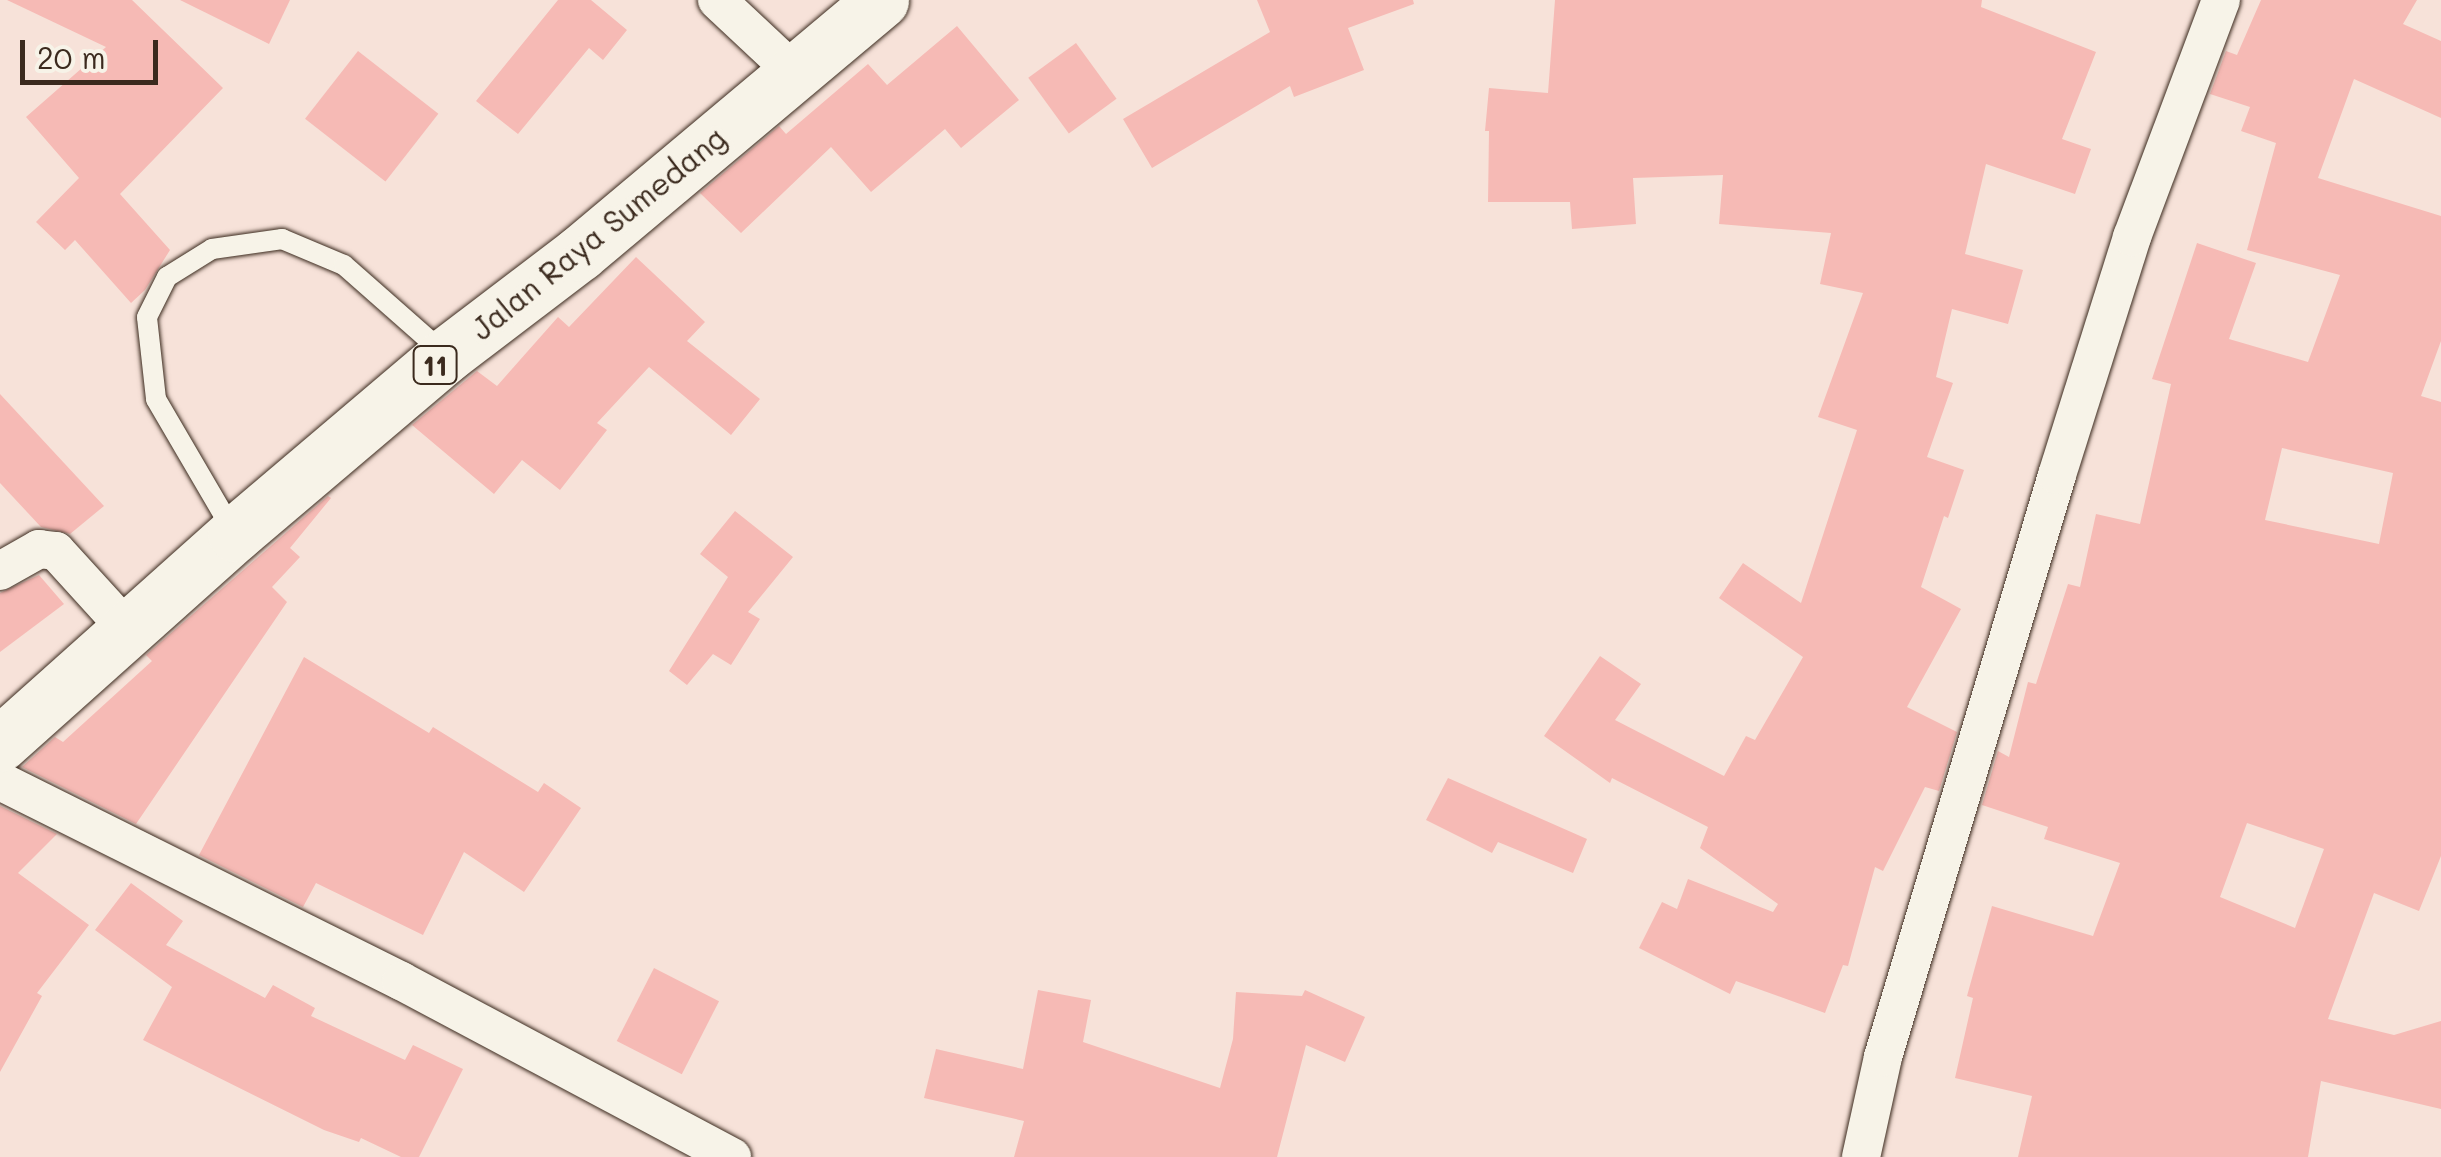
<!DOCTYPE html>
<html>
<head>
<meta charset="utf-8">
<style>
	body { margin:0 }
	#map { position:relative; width:2441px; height:1157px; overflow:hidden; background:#f7e2d9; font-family:Mali,sans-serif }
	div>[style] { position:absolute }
	.building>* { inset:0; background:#f6bab5; transform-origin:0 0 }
	.roads { filter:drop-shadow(0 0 2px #3b2a1e) drop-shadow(0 0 2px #3b2a1e) }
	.service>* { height:20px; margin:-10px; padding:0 10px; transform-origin:10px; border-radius:10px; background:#f7f3e8 }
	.minor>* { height:38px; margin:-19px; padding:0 19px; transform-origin:19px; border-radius:19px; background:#f7f3e8 }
	.trunk>* { height:55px; margin:-27.5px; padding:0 27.5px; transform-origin:27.5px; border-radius:27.5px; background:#f7f3e8 }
	span { translate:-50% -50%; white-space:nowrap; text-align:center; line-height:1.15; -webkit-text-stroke:10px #f7f3e8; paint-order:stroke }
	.shield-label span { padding:2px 8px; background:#f7f3e8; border:2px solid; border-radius:8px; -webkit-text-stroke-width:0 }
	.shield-label { font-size:28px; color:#3b2a1e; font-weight:700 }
	.street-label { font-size:30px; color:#3b2a1e }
	.scale { position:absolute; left:20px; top:40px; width:138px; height:45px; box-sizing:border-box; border:5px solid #3b2a1e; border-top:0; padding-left:12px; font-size:30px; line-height:35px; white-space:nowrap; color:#3b2a1e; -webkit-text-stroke:8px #f7f3e8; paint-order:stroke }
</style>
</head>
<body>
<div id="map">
	<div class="building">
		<div style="clip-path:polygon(7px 0,132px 0,223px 88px,120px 194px,170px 250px,145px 290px,131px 303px,75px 240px,65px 250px,36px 222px,79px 178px,26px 117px,106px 47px)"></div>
		<div style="clip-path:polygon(180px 0,290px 0,269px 44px)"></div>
		<div style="clip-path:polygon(558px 0,591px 0,627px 30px,603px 60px,589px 48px,518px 134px,476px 101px)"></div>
		<div style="clip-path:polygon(1257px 0,1413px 0,1414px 4px,1348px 28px,1364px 70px,1294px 97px,1290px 86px,1152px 168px,1123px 119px,1270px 32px)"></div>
		<div style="clip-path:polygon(1555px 0,1982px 0,1981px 7px,2096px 52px,2062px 139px,2091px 149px,2075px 194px,1986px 164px,1965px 254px,2023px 270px,2008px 324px,1952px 309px,1936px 377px,1953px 383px,1927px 457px,1964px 470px,1948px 518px,1944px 516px,1921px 587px,1961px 609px,1907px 707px,1957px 732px,1939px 791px,1925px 787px,1883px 871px,1875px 867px,1848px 966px,1843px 965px,1825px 1013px,1736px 981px,1730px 994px,1639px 948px,1662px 902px,1677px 909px,1688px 879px,1773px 912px,1778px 904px,1700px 848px,1708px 827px,1612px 778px,1610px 783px,1544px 736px,1600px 656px,1641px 684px,1615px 720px,1724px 776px,1746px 736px,1755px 740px,1803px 657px,1719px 598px,1743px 563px,1801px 603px,1857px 430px,1818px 417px,1863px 293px,1820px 284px,1831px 233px,1719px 224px,1723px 175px,1633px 178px,1636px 224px,1572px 229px,1570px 202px,1488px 202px,1489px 131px,1485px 131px,1489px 88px,1548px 93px)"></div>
		<div style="clip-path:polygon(evenodd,2261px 0,2417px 0,2403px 24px,2441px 41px,2441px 118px,2354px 79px,2318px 178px,2441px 216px,2441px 341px,2421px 396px,2441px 402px,2441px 856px,2419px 911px,2374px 893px,2328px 1019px,2394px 1035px,2441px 1021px,2441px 1109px,2321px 1081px,2308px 1157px,2018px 1157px,2032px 1096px,1955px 1078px,1973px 998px,1967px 996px,1992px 906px,2093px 936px,2120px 863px,2044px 839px,2048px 827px,1982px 805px,1998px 751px,2009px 757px,2028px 682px,2036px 684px,2068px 584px,2080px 587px,2096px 514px,2140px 524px,2171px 384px,2152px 379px,2197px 243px,2256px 263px,2229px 339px,2308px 362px,2340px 275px,2247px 250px,2276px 143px,2241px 131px,2250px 107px,2210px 94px,2226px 51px,2237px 55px,2261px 0,2282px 448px,2393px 473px,2379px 544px,2265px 520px,2282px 448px,2261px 0,2247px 823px,2324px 849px,2295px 928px,2220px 897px,2247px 823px)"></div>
		<div style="clip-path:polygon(957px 26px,1019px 100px,961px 148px,945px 129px,871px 192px,831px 147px,741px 233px,700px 193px,779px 126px,786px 134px,868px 64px,887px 85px)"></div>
		<div style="left:1076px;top:43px;width:69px;height:59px;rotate:54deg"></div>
		<div style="left:358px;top:51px;width:102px;height:86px;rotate:38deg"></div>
		<div style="clip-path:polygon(636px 257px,705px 322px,687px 341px,760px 399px,731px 435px,649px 367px,597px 423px,607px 430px,560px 490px,522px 460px,494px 494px,412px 425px,477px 371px,497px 386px,558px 317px,569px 327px)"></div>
		<div style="clip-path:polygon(0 394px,104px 506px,70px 534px,41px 527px,0 483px)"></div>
		<div style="clip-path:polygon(328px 496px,331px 498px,290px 548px,300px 557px,272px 587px,287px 602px,136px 824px,22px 767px,55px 737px,63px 742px,152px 661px,146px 655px)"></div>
		<div style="clip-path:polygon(735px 511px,793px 557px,748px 612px,760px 619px,731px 665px,713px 654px,687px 685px,669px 671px,728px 577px,700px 554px)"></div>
		<div style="clip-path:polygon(39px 575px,64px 604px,0 652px,0 593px)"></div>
		<div style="clip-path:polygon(304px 657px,429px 733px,433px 727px,538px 792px,544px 783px,581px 808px,524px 892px,464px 852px,423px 935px,316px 883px,303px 907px,199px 855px)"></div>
		<div style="clip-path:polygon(1448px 778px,1587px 839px,1573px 873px,1498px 842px,1492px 853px,1426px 820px)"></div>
		<div style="clip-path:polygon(0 806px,57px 834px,18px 873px,89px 925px,37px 993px,42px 996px,0 1072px)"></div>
		<div style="clip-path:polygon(131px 883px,183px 921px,166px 945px,265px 998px,273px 985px,315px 1008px,311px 1016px,405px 1060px,413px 1045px,463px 1069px,419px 1157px,401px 1157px,361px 1138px,359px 1142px,324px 1130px,143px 1040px,172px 987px,95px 930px)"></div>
		<div style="left:654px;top:968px;width:73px;height:82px;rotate:27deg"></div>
		<div style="clip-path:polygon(1038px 990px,1091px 1000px,1083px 1042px,1220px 1088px,1233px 1039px,1236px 992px,1302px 996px,1305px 990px,1365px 1017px,1345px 1062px,1306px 1045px,1277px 1157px,1014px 1157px,1024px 1121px,924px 1098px,936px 1049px,1023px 1069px)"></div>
	</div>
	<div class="roads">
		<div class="service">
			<div style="left:233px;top:531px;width:153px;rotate:-120.3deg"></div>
			<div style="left:156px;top:399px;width:82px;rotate:-96.3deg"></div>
			<div style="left:147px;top:317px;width:45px;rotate:-63.4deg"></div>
			<div style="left:167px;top:277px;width:53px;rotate:-31.9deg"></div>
			<div style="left:212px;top:249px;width:71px;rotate:-8.1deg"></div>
			<div style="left:282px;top:239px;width:67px;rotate:22.8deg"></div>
			<div style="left:344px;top:265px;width:135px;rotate:41.4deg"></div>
		</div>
		<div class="minor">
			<div style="left:717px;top:0;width:107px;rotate:43.1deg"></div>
			<div style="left:0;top:571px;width:45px;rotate:-29.4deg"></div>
			<div style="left:39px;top:549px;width:17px;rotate:7deg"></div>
			<div style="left:56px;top:551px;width:107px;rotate:47.7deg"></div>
			<div style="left:0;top:781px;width:448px;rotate:26.5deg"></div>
			<div style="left:401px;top:981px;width:375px;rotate:28deg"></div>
			<div style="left:1861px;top:1157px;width:102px;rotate:-77.6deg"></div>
			<div style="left:1883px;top:1057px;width:607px;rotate:-73.35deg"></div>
			<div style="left:2057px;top:475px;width:250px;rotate:-72.5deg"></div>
			<div style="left:2132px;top:237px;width:253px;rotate:-69.4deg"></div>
		</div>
		<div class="trunk">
			<div style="left:0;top:744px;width:315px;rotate:-41.8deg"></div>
			<div style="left:235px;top:534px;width:277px;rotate:-40.3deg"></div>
			<div style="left:446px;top:355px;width:168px;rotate:-37.3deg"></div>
			<div style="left:580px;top:253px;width:393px;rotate:-40deg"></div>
		</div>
	</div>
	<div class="shield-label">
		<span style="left:435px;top:365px">11</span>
	</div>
	<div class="street-label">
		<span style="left:598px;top:233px;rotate:-39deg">Jalan Raya Sumedang</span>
	</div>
	<div class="scale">20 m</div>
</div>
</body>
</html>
